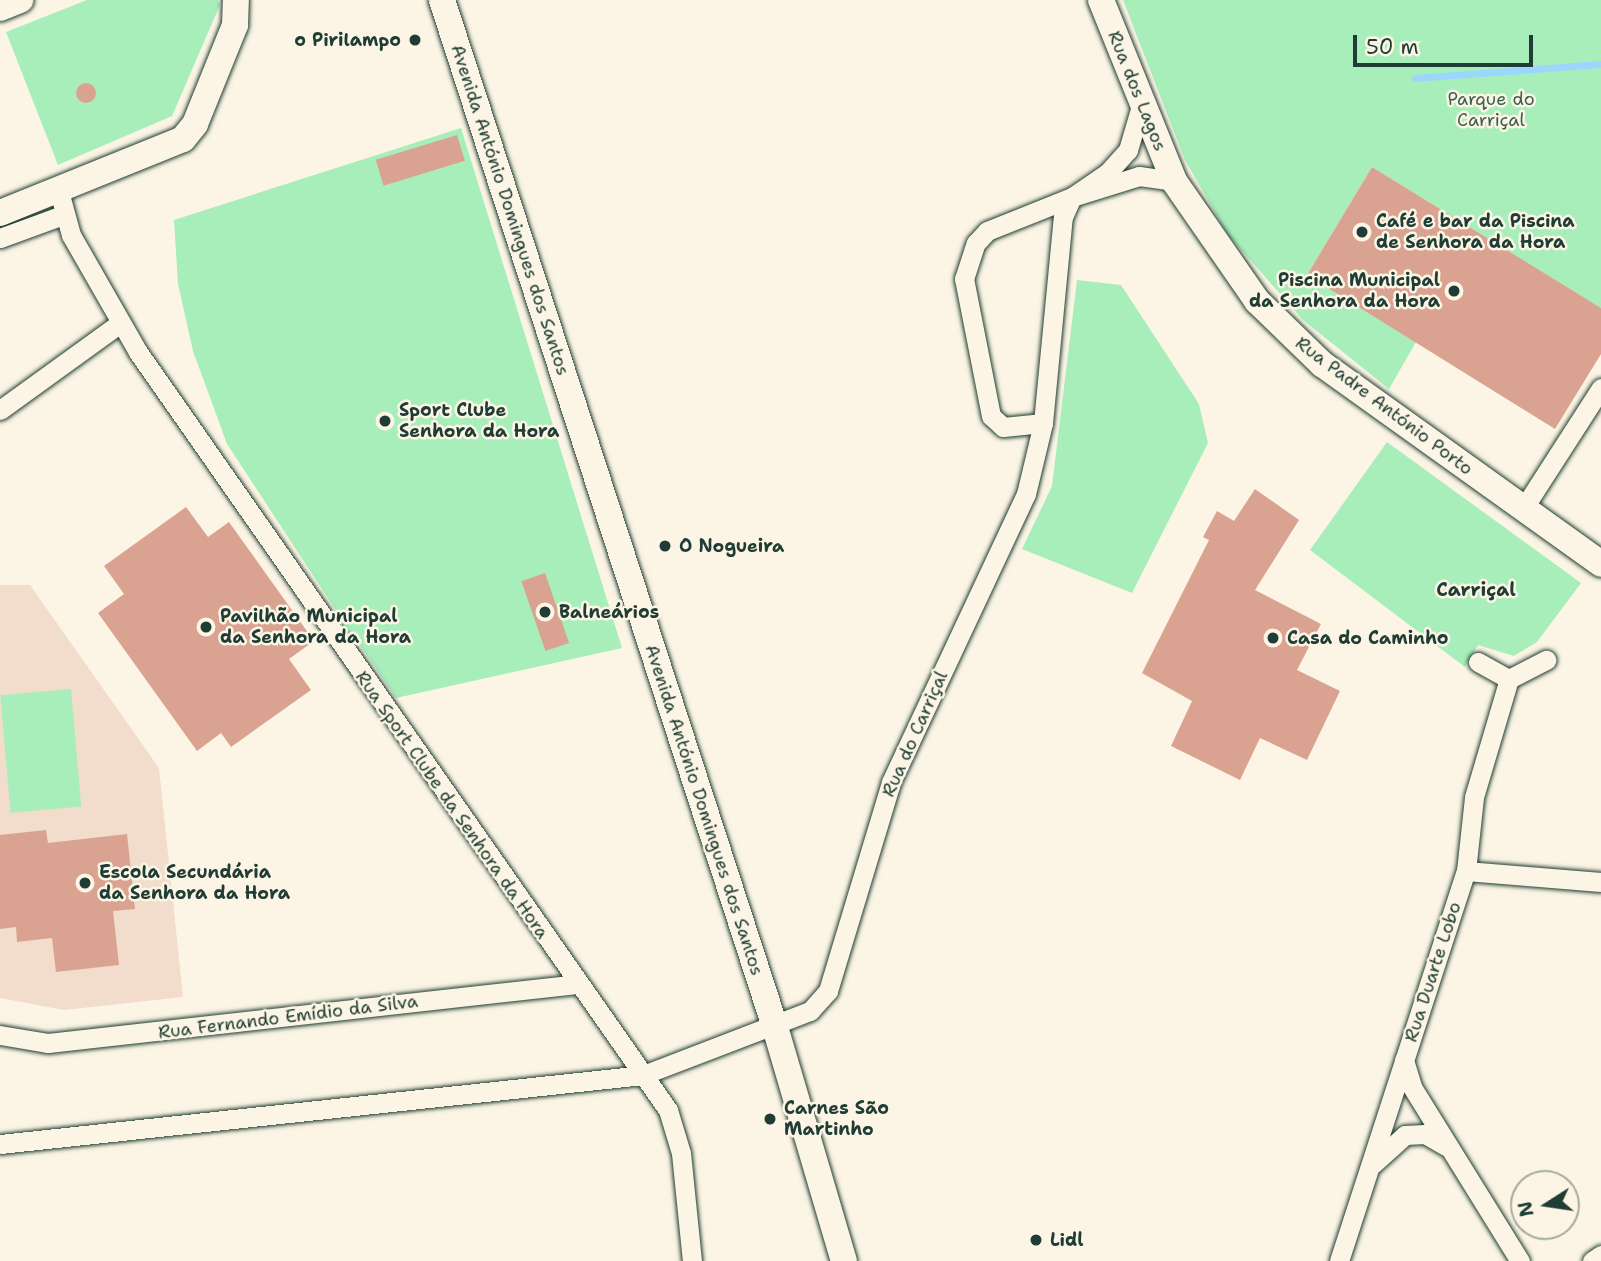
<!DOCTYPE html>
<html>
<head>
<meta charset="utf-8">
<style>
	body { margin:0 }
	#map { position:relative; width:1601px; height:1261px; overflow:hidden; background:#fcf5e5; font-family:"Shantell Sans",sans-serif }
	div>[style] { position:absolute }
	.built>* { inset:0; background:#f2dccc }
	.green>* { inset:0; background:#a8eebb; transform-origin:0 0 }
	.stream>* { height:7px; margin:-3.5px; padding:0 3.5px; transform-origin:3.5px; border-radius:3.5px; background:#9dd6fd }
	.building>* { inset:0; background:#daa391; transform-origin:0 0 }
	.round { border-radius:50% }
	.roads { filter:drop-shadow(0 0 2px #1f3d34) drop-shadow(0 0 2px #1f3d34) }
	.street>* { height:19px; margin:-9.5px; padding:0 9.5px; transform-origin:9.5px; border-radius:9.5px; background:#fcf5e5 }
	.secondary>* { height:26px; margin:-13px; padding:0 13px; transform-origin:13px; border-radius:13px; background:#fcf5e5 }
	.dots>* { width:19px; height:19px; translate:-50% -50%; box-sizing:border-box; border:4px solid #fcf5e5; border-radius:50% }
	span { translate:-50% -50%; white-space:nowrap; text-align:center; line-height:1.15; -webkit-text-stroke:5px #fcf5e5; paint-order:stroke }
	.poi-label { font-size:18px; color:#1f3d34; font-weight:700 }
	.right { translate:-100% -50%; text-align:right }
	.left { translate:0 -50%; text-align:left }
	.street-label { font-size:18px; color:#1f3d34 }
	.park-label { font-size:18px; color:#3a604f }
	.neighbourhood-label { font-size:19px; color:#1f3d34; font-weight:700 }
	.north { position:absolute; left:1510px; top:1170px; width:70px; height:70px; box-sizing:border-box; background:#fcf5e5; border:2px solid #a4ab9e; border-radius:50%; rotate:258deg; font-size:19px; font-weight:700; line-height:28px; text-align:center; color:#1f3d34 }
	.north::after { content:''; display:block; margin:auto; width:24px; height:32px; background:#1f3d34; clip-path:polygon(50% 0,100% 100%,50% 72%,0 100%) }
	.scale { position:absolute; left:1353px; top:35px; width:180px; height:32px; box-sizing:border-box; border:4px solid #1f3d34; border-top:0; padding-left:9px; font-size:21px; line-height:24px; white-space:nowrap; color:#1f3d34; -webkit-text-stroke:5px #fcf5e5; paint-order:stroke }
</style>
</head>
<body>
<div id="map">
	<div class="built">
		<div style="clip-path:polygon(0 585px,30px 585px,159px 768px,183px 997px,64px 1010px,0 998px)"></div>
	</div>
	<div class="green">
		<div style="clip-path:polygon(87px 0,218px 0,220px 5px,172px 116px,58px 165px,6px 32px)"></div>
		<div style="clip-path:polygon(1123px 0,1601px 0,1601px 308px,1372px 167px,1307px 275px,1416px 342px,1389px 389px,1303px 320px,1228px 235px,1185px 160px)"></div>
		<div style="clip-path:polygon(461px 128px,622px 648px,396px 698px,353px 635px,346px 637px,337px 612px,227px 444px,193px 351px,178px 284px,174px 220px)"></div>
		<div style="clip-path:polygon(1077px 280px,1121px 285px,1199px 404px,1208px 443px,1132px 593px,1022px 549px,1052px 486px)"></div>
		<div style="clip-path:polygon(1387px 442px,1581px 583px,1537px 642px,1514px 656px,1478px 645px,1465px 667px,1310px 550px)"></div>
		<div style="left:71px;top:689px;width:118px;height:71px;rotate:85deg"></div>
	</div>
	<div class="stream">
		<div style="left:1415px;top:78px;width:187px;rotate:-4.3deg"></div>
	</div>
	<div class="building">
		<div class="round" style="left:76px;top:83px;width:20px;height:20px"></div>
		<div style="left:457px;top:135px;width:27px;height:85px;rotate:73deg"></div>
		<div style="clip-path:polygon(1372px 167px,1601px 308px,1601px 354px,1555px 429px,1307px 275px)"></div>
		<div style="clip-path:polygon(1255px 489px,1299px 520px,1255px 590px,1321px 624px,1297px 670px,1340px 691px,1307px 760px,1260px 738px,1240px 780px,1171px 746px,1192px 701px,1142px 673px,1209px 540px,1203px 537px,1217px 511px,1234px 521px)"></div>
		<div style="clip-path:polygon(186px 507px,208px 537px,229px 522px,314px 641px,289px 659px,311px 690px,231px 747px,221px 733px,197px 751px,98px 613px,124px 594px,104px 566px)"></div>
		<div style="left:545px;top:573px;width:74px;height:25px;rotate:71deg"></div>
		<div style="clip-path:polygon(46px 830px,48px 843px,127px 834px,135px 909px,113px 911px,119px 965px,56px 972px,52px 938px,17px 942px,16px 927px,0 929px,0 835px)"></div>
	</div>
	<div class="roads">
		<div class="street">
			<div style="left:1141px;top:106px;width:46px;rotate:106.5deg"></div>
			<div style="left:1128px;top:150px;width:31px;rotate:132deg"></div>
			<div style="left:1107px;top:173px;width:42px;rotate:145.6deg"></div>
			<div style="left:1072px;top:197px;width:70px;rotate:-17.4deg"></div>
			<div style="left:1139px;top:176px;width:35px;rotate:8deg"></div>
			<div style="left:59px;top:191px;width:46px;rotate:74.7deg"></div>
			<div style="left:71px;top:235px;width:135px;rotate:60.2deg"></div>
			<div style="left:138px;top:352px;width:925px;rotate:55.04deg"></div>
			<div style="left:668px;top:1110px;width:45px;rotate:73.2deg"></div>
			<div style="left:681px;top:1153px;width:109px;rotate:84.2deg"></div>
			<div style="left:0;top:238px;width:67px;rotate:-20.1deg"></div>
			<div style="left:0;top:410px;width:147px;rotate:-35.9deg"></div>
			<div style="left:1043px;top:423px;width:40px;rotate:174.3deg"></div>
			<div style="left:1003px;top:427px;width:16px;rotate:-137deg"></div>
			<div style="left:991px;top:416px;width:140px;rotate:-101.1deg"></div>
			<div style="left:964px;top:279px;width:38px;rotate:-72deg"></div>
			<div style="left:976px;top:243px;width:16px;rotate:-47deg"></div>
			<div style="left:987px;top:231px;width:92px;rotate:-21.8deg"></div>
			<div style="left:1523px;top:509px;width:144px;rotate:-57.2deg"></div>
			<div style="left:1478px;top:662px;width:35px;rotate:29deg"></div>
			<div style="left:1509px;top:679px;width:42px;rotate:-27.2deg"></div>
			<div style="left:1466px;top:871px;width:135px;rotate:4.7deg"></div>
			<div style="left:0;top:1035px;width:49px;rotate:9.5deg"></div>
			<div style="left:48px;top:1043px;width:532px;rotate:-6.36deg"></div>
			<div style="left:1404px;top:1060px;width:28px;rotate:73deg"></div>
			<div style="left:1412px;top:1087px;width:205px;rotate:58.2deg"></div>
			<div style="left:0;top:1144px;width:647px;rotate:-6.12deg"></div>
			<div style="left:643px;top:1075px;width:179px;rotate:-21deg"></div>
			<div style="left:810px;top:1011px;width:27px;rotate:-48deg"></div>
			<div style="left:828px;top:991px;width:218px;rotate:-73.2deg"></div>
			<div style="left:891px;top:782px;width:318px;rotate:-64.9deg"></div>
			<div style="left:1026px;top:494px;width:73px;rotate:-76.5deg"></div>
			<div style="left:1043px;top:423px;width:207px;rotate:-84.5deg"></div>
			<div style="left:1063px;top:217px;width:22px;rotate:-66deg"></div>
			<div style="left:1373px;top:1164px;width:43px;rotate:-42.2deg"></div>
			<div style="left:1405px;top:1135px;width:20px;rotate:-3deg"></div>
			<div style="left:1425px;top:1134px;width:24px;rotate:30deg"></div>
			<div style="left:1339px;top:1261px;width:410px;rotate:-72deg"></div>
			<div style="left:1466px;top:871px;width:74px;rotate:-83.8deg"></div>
			<div style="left:1474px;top:797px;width:123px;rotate:-73.5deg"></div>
			<div style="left:1592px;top:1261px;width:11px;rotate:-34deg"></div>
		</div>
		<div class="secondary">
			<div style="left:442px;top:0;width:1080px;rotate:72.03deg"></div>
			<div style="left:775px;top:1027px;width:244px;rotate:73.6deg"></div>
			<div style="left:1101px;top:0;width:195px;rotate:68deg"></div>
			<div style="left:1174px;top:181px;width:146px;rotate:55.3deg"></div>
			<div style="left:1257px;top:301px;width:91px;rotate:44.1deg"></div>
			<div style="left:1322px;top:364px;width:343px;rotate:35.6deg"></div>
			<div style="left:0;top:8px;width:22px;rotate:-22deg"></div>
			<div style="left:0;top:213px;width:197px;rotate:-22deg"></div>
			<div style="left:183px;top:139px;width:19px;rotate:-51deg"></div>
			<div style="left:195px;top:124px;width:107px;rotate:-68deg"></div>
			<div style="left:235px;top:25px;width:25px;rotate:-88deg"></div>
		</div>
	</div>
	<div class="dots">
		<div style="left:415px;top:40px;background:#1f3d34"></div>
		<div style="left:1362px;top:232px;background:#1f3d34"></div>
		<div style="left:1454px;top:291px;background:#1f3d34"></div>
		<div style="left:385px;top:421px;background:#1f3d34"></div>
		<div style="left:665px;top:546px;background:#1f3d34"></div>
		<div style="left:545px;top:612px;background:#1f3d34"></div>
		<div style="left:206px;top:627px;background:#1f3d34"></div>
		<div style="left:1273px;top:638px;background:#1f3d34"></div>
		<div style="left:85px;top:883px;background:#1f3d34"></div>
		<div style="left:770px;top:1119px;background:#1f3d34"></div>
		<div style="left:1036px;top:1240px;background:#1f3d34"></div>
	</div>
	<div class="poi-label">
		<span class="right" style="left:401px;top:40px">o Pirilampo</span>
		<span class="left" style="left:1376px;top:232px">Café e bar da Piscina<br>de Senhora da Hora</span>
		<span class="right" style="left:1440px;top:291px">Piscina Municipal<br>da Senhora da Hora</span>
		<span class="left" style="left:399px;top:421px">Sport Clube<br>Senhora da Hora</span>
		<span class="left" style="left:679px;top:546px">O Nogueira</span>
		<span class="left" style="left:559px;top:612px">Balneários</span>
		<span class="left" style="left:220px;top:627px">Pavilhão Municipal<br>da Senhora da Hora</span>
		<span class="left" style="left:1287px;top:638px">Casa do Caminho</span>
		<span class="left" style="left:99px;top:883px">Escola Secundária<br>da Senhora da Hora</span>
		<span class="left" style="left:784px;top:1119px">Carnes São<br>Martinho</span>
		<span class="left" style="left:1050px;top:1240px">Lidl</span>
	</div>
	<div class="street-label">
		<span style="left:1137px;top:91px;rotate:68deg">Rua dos Lagos</span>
		<span style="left:510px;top:210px;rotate:72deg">Avenida António Domingues dos Santos</span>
		<span style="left:1384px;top:406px;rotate:37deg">Rua Padre António Porto</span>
		<span style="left:915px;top:734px;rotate:-66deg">Rua do Carriçal</span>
		<span style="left:452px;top:805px;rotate:55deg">Rua Sport Clube da Senhora da Hora</span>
		<span style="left:704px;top:810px;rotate:72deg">Avenida António Domingues dos Santos</span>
		<span style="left:1433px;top:972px;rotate:-72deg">Rua Duarte Lobo</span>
		<span style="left:288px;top:1017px;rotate:-7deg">Rua Fernando Emídio da Silva</span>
	</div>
	<div class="park-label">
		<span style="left:1491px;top:110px">Parque do<br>Carriçal</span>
	</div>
	<div class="neighbourhood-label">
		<span style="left:1476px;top:590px">Carriçal</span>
	</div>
	<div class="north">N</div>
	<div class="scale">50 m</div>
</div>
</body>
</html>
